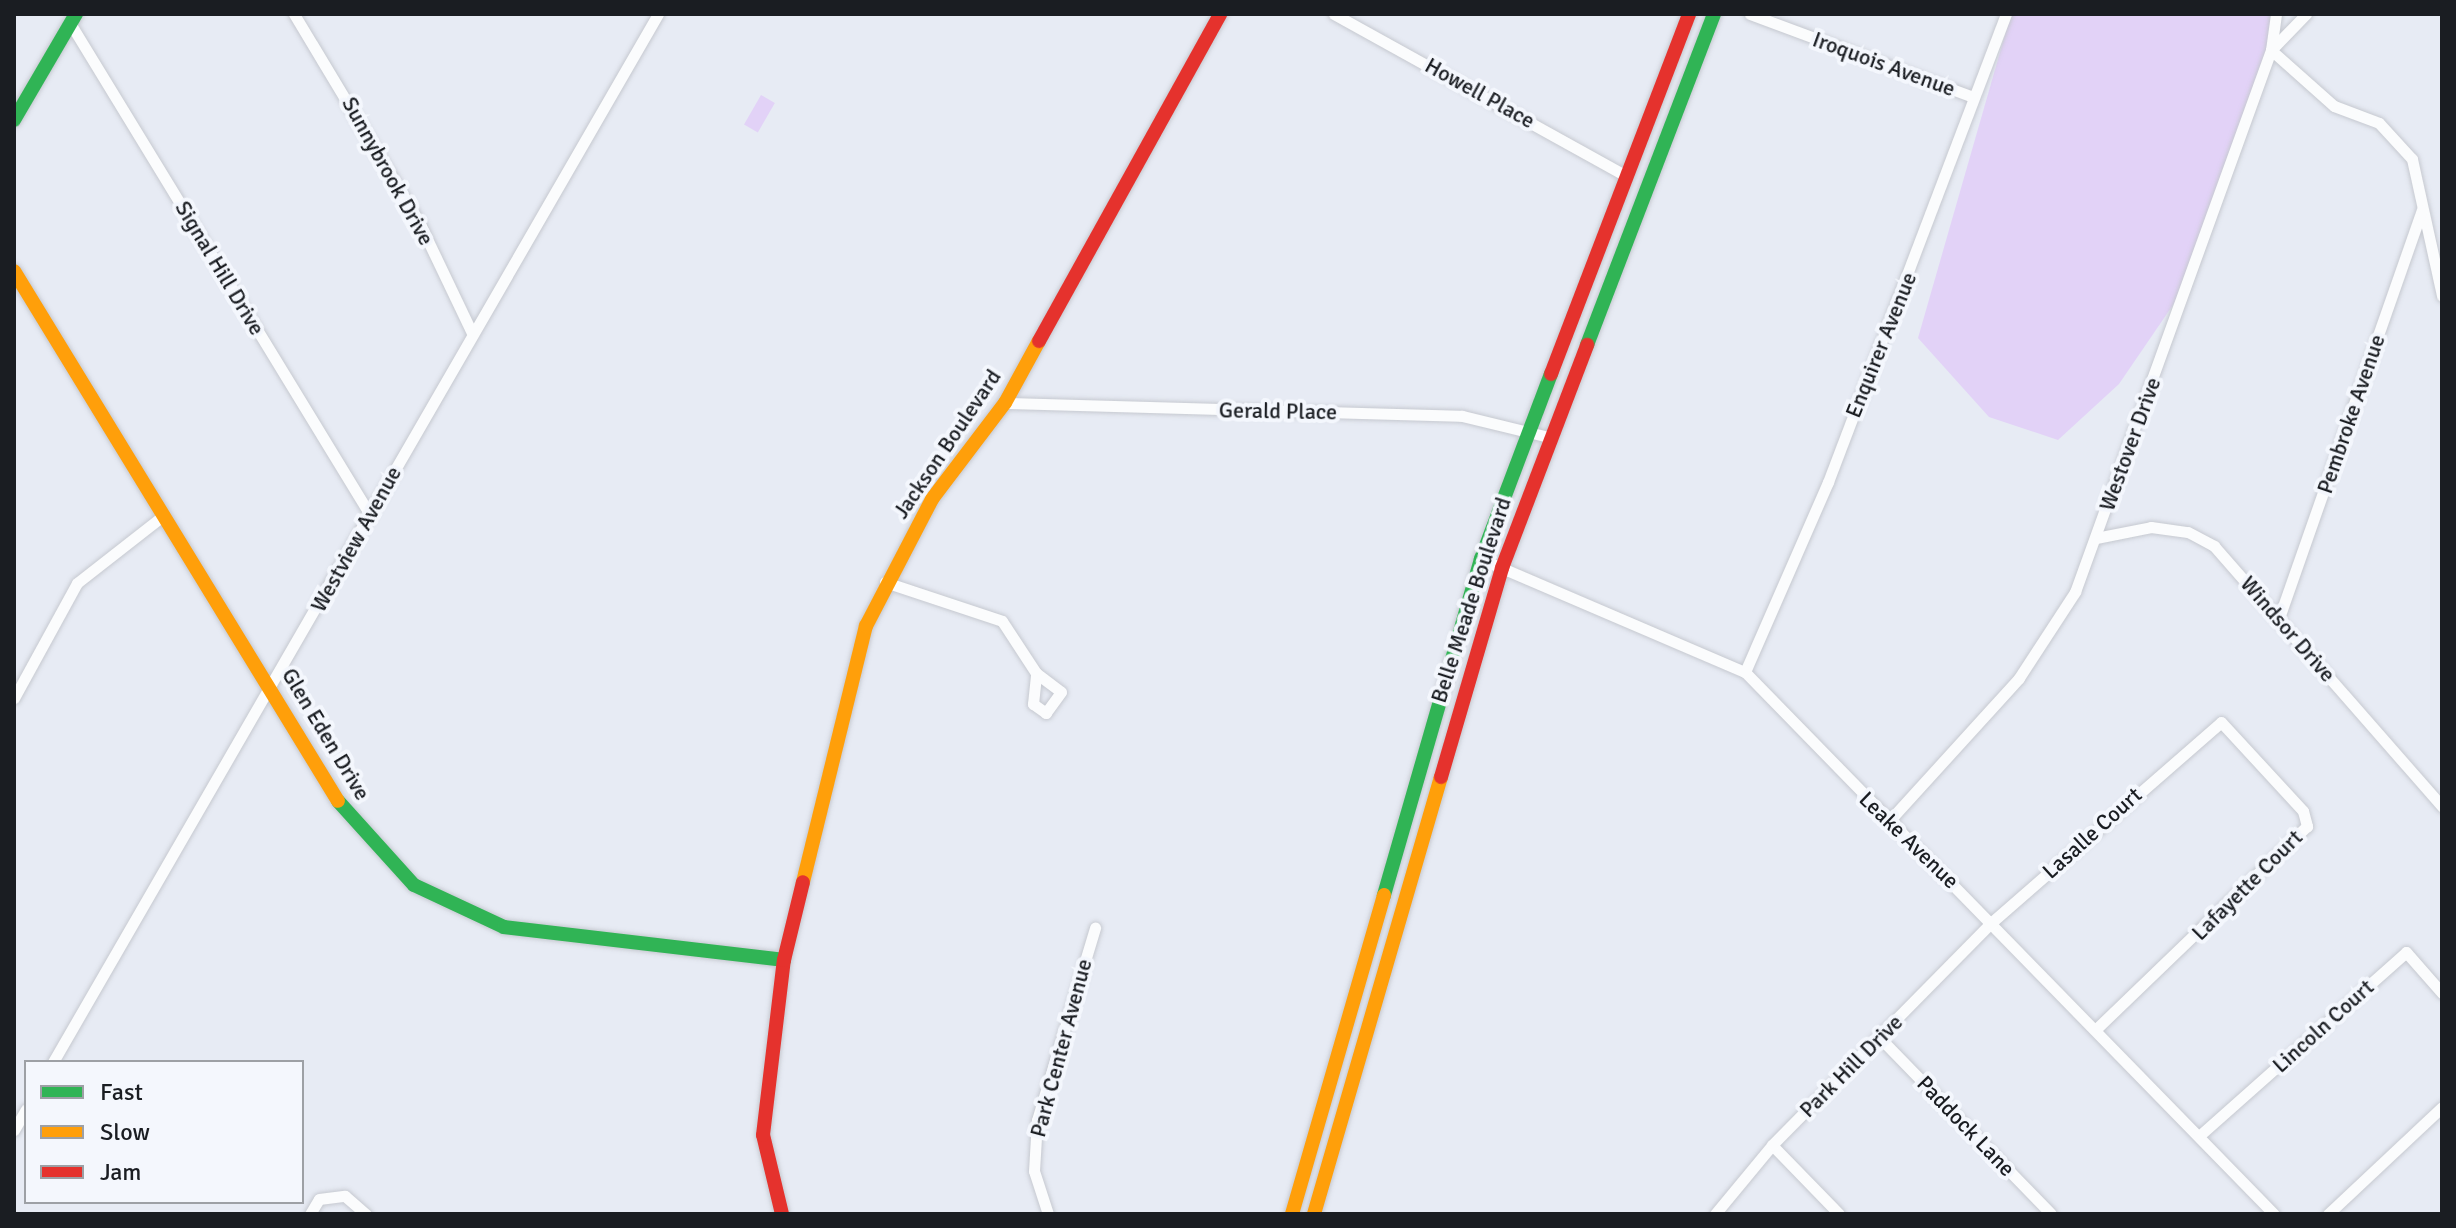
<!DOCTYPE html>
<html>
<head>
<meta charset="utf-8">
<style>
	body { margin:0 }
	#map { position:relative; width:2456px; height:1228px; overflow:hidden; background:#e7ebf4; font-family:Signika,sans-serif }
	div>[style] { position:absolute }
	.green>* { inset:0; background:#e2d2f7; transform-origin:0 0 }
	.roads { filter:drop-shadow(0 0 2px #c6c9d0) drop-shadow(0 0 2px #c6c9d0) }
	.street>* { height:11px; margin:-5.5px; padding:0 5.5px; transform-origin:5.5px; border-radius:5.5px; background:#fbfcfd }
	.fast>* { height:14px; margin:-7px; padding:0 7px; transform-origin:7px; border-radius:7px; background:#30b455 }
	.slow>* { height:14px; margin:-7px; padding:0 7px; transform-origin:7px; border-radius:7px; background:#ff9f0a }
	.jam>* { height:14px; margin:-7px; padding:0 7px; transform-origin:7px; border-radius:7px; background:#e5322d }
	span { translate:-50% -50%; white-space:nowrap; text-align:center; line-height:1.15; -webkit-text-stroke:8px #f4f7fd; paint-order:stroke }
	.street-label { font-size:22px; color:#1a1d22 }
	.frame { position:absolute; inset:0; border:16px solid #1a1d22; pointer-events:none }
	.legend { position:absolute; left:24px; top:1060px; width:280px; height:144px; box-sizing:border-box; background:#f4f7fd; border:2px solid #9da0a5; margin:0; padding:10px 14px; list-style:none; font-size:24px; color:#1a1d22 }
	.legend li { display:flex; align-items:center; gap:16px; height:40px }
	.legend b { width:40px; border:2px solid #9da0a5 }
</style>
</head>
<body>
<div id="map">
	<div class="green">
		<div style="clip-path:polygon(2011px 14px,2270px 14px,2271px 50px,2188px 283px,2119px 384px,2058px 440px,1989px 417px,1918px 338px)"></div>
		<div style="left:761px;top:95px;width:16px;height:34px;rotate:30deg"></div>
	</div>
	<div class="roads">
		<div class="street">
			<div style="left:294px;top:14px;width:245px;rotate:59deg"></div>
			<div style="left:420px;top:224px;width:121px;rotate:64.5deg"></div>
			<div style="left:1334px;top:14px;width:332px;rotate:29deg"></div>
			<div style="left:1750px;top:14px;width:238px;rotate:20.4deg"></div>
			<div style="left:2306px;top:14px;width:50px;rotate:134.2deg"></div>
			<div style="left:2271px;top:50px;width:84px;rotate:41.6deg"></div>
			<div style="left:2334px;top:106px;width:48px;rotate:20.7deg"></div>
			<div style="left:2379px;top:123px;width:49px;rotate:47.5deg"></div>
			<div style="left:2412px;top:159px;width:140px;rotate:77.6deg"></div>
			<div style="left:70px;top:23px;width:574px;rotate:58.61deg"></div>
			<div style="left:1005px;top:403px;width:457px;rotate:1.6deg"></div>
			<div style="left:1462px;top:416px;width:89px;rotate:13.6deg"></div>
			<div style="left:2096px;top:538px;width:56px;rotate:-11.3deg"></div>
			<div style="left:2151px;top:527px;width:37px;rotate:8deg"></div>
			<div style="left:2188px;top:532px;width:30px;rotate:28deg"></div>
			<div style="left:2214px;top:546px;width:346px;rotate:48.8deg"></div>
			<div style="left:1481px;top:559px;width:287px;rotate:23.2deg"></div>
			<div style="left:1745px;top:672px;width:757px;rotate:45.7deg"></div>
			<div style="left:885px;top:582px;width:123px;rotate:18.4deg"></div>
			<div style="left:1002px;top:621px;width:62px;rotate:56.8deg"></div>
			<div style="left:1036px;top:673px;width:31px;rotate:37deg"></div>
			<div style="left:1061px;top:692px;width:26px;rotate:126deg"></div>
			<div style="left:1046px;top:713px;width:16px;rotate:-145deg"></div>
			<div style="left:1033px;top:704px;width:31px;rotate:-84deg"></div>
			<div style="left:2279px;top:618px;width:432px;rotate:-70.7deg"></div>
			<div style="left:1745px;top:672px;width:207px;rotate:-66.4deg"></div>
			<div style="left:1828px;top:482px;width:501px;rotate:-69.18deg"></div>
			<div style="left:14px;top:698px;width:131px;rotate:-61.3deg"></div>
			<div style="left:77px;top:583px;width:110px;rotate:-38deg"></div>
			<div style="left:1889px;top:821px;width:193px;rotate:-47.7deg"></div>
			<div style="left:2019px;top:678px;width:103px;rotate:-56.9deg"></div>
			<div style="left:2075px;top:592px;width:576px;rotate:-70.12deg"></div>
			<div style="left:2271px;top:50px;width:36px;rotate:-82deg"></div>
			<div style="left:1880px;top:1038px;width:245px;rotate:45.8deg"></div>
			<div style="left:53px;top:1062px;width:1210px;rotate:-60deg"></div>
			<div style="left:14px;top:1130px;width:24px;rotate:-60deg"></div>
			<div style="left:2199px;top:1136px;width:277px;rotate:-41.6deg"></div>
			<div style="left:2406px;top:952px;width:55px;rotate:48.7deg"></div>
			<div style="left:1772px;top:1145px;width:96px;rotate:45.8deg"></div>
			<div style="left:310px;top:1214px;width:17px;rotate:-59deg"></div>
			<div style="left:319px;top:1199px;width:26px;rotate:-7deg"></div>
			<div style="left:345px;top:1196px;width:28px;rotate:41deg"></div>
			<div style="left:1048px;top:1214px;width:45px;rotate:-108deg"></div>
			<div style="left:1034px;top:1171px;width:51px;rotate:-86.6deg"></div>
			<div style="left:1037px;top:1120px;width:201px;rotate:-73.2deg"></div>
			<div style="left:1715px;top:1214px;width:89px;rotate:-50.4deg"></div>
			<div style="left:1772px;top:1145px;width:313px;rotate:-45.4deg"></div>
			<div style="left:1992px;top:922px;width:304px;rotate:-41.1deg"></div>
			<div style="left:2221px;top:722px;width:121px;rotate:47.3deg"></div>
			<div style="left:2303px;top:811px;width:16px;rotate:75deg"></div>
			<div style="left:2307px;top:826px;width:293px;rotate:136.1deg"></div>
			<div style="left:2328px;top:1214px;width:156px;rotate:-43.2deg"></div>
		</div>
		<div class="fast">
			<div style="left:14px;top:120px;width:123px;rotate:-59.7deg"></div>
			<div style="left:1587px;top:345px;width:355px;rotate:-69deg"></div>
			<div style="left:338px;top:801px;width:113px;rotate:47.9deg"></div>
			<div style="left:414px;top:885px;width:99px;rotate:25deg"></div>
			<div style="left:504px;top:927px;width:282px;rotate:6.7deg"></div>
			<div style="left:1384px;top:895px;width:350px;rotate:-73.9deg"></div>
			<div style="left:1481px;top:559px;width:198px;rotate:-69.3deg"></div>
		</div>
		<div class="slow">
			<div style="left:14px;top:271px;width:621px;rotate:58.56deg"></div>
			<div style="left:803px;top:882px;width:264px;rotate:-76.2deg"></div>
			<div style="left:866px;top:626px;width:143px;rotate:-62.5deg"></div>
			<div style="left:932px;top:499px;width:121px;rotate:-52.8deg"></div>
			<div style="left:1005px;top:403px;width:71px;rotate:-61.3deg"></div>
			<div style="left:1292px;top:1214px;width:332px;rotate:-73.9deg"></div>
			<div style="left:1314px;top:1214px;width:455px;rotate:-73.8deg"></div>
		</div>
		<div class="jam">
			<div style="left:1039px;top:341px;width:374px;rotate:-61deg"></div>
			<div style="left:1551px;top:374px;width:386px;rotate:-69deg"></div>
			<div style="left:1441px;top:777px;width:218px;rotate:-73.7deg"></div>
			<div style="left:1502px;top:568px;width:239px;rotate:-69.1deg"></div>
			<div style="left:782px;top:1214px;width:81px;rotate:-103.5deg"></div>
			<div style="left:763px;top:1135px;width:176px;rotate:-83.2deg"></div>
			<div style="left:784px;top:960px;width:80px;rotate:-76.3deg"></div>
		</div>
	</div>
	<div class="street-label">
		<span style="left:1884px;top:64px;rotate:20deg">Iroquois Avenue</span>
		<span style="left:1480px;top:93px;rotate:29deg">Howell Place</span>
		<span style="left:388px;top:171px;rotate:61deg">Sunnybrook Drive</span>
		<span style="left:220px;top:268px;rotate:59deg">Signal Hill Drive</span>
		<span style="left:1881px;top:345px;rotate:-68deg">Enquirer Avenue</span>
		<span style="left:1278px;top:411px;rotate:1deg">Gerald Place</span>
		<span style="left:2351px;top:414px;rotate:-71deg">Pembroke Avenue</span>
		<span style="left:947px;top:444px;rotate:-56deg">Jackson Boulevard</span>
		<span style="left:2130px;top:444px;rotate:-70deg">Westover Drive</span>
		<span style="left:356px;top:539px;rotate:-61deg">Westview Avenue</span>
		<span style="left:1471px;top:600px;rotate:-72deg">Belle Meade Boulevard</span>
		<span style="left:2288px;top:629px;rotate:49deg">Windsor Drive</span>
		<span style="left:326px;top:734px;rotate:59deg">Glen Eden Drive</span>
		<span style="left:2092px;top:833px;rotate:-42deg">Lasalle Court</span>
		<span style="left:1909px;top:840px;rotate:44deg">Leake Avenue</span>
		<span style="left:2247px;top:885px;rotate:-45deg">Lafayette Court</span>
		<span style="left:2323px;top:1026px;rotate:-42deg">Lincoln Court</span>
		<span style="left:1061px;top:1048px;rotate:-75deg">Park Center Avenue</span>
		<span style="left:1851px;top:1066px;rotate:-45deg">Park Hill Drive</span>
		<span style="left:1966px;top:1126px;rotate:46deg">Paddock Lane</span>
	</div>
	<div class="frame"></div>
	<ul class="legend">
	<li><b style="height:10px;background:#30b455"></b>Fast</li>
	<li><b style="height:10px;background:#ff9f0a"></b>Slow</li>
	<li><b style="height:10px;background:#e5322d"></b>Jam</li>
	</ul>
</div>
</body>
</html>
